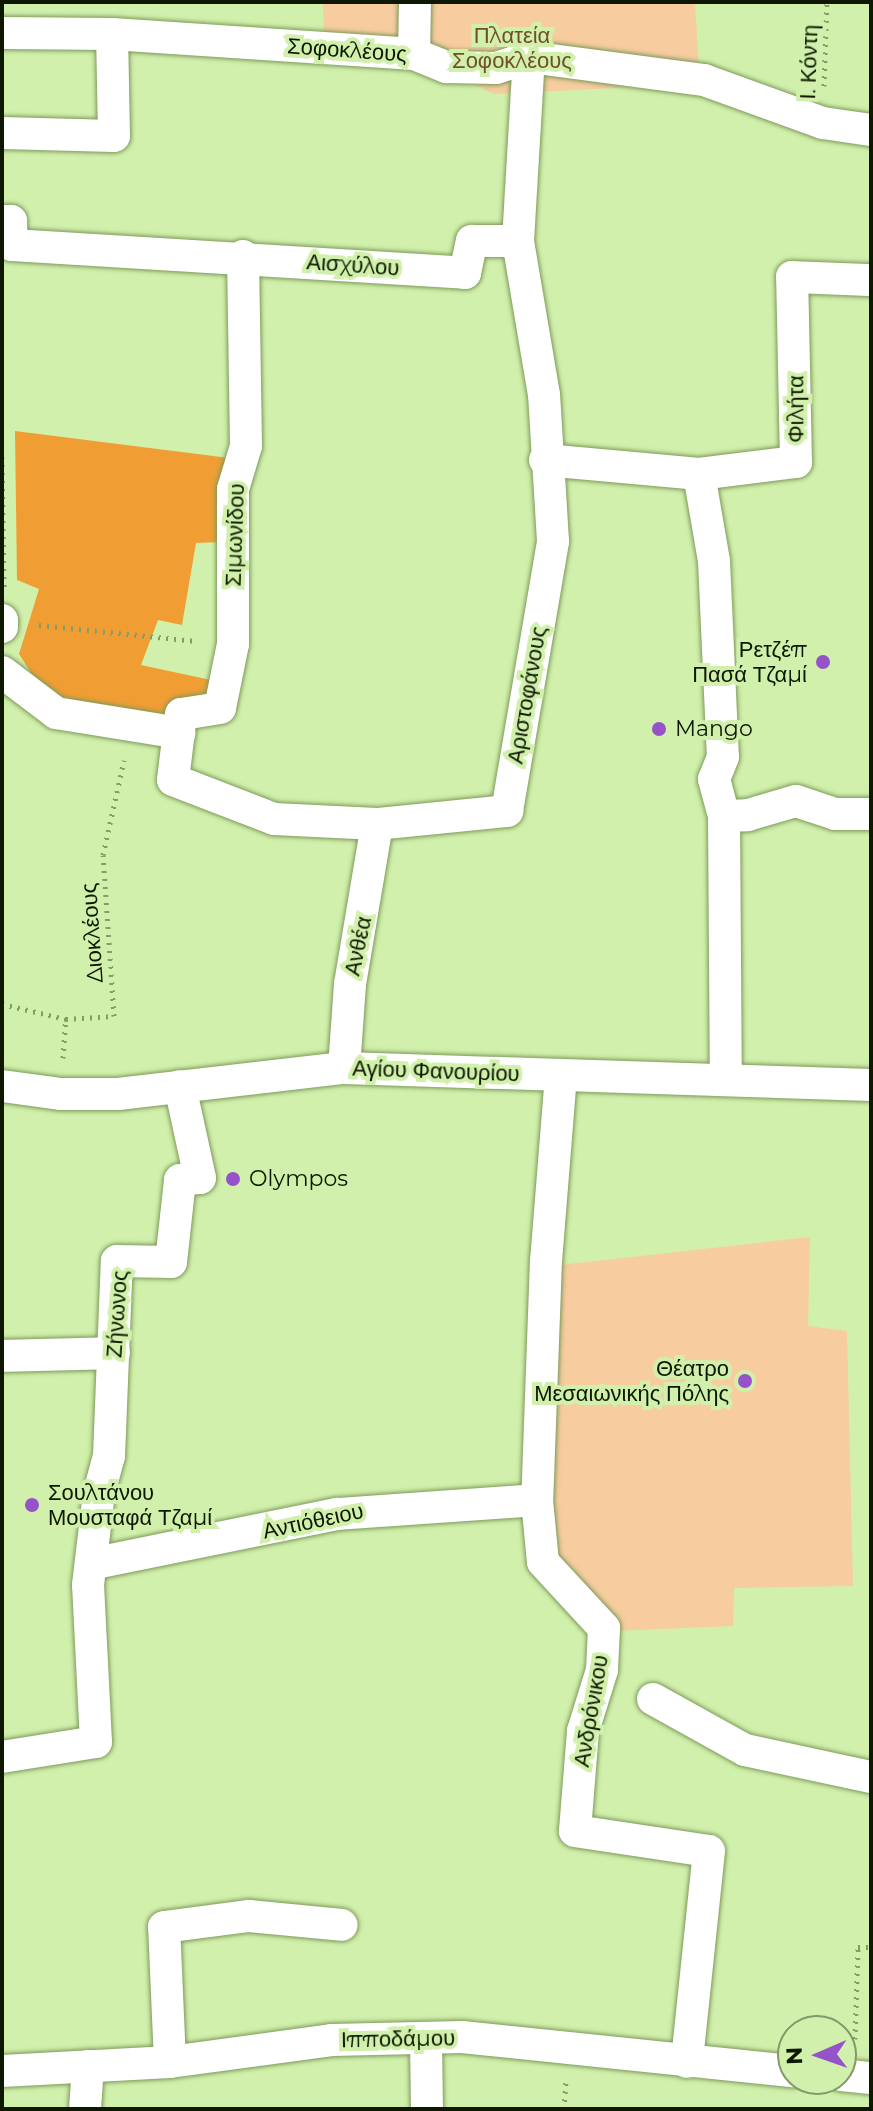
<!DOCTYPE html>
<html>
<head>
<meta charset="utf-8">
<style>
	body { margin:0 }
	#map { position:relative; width:873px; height:2111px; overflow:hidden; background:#d1f0ac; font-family:Montserrat,sans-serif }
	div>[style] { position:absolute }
	.green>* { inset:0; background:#f7cc9f }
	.forest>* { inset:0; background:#f09e34 }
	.path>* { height:5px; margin-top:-2.5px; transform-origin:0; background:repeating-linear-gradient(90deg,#859c69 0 2px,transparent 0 8px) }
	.roads { filter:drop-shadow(0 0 2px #7e9a5a) drop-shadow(0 0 2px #7e9a5a) }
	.street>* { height:32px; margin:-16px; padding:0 16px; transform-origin:16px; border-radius:16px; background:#fff }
	.dots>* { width:22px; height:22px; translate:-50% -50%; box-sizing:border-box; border:4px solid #d1f0ac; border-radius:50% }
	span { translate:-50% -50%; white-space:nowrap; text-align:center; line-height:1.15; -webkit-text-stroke:8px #d1f0ac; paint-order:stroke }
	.park-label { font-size:22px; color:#724f28 }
	.street-label { font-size:22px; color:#0e1801 }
	.poi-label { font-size:22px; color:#0e1801 }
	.right { translate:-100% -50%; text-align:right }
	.left { translate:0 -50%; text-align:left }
	.frame { position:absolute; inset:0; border:4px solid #0e1801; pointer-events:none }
	.north { position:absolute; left:777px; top:2015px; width:80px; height:80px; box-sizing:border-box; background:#d1f0ac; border:2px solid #839a68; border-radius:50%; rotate:268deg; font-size:22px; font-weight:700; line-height:32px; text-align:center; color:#0e1801 }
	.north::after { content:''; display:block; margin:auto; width:28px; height:36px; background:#9653c9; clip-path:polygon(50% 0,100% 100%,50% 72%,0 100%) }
</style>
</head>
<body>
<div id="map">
	<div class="green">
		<div style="clip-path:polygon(323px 2px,695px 2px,700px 84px,494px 94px,385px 43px,324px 39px)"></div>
		<div style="clip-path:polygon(810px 1237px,808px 1326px,847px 1331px,853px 1586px,734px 1588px,733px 1626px,612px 1631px,552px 1562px,551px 1266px)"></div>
	</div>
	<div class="forest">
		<div style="clip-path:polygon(15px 431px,229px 458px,221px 542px,196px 543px,182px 625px,158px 620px,141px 665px,211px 680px,205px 701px,156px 718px,64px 706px,33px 676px,19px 654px,39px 589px,17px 580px)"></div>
	</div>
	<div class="path">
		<div style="left:824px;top:86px;width:84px;rotate:-88deg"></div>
		<div style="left:2px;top:457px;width:130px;rotate:89.1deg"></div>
		<div style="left:39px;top:625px;width:158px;rotate:5.8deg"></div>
		<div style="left:2px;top:1004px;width:66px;rotate:13.2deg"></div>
		<div style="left:63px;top:1058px;width:39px;rotate:-86deg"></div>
		<div style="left:66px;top:1019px;width:48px;rotate:-3.6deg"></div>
		<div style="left:114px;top:1016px;width:161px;rotate:-93.9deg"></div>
		<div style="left:103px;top:855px;width:97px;rotate:-77.5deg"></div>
		<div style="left:855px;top:2039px;width:92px;rotate:-88.1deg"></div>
		<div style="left:858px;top:1947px;width:13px"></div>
		<div style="left:564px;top:2109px;width:27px;rotate:-86deg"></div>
	</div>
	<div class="roads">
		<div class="street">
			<div style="left:2px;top:33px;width:110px;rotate:0.5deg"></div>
			<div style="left:112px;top:34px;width:303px;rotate:3.8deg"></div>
			<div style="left:414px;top:54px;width:35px;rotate:22deg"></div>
			<div style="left:446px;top:67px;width:50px;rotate:1.1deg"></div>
			<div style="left:496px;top:68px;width:35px;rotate:-18deg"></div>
			<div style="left:529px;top:57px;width:177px;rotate:7.5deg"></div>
			<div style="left:704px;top:80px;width:127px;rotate:19.9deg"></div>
			<div style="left:823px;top:123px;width:49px;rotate:8.3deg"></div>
			<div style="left:414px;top:54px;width:52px;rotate:-88.9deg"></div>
			<div style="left:2px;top:133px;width:112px;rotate:1.5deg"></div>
			<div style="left:114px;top:136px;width:102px;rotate:-91.1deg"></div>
			<div style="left:2px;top:221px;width:9px"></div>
			<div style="left:11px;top:221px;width:24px;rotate:88deg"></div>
			<div style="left:12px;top:245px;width:454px;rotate:3.5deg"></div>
			<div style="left:465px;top:273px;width:33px;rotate:-78deg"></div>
			<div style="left:472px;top:241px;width:46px"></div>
			<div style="left:518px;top:241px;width:184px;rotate:-86.6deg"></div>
			<div style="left:243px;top:256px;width:190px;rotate:89.1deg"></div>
			<div style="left:246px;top:446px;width:45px;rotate:106.8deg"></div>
			<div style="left:233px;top:489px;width:155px;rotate:90deg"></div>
			<div style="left:233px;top:644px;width:65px;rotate:101.5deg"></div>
			<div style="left:220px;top:708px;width:39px;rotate:171deg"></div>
			<div style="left:181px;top:714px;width:66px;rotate:96.9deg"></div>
			<div style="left:173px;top:780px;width:108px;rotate:21.1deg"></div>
			<div style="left:274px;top:819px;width:103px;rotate:2.8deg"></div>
			<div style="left:377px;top:824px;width:131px;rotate:-5.7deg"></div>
			<div style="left:507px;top:811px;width:274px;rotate:-80.3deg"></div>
			<div style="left:553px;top:541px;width:146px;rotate:-93.5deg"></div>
			<div style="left:544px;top:395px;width:156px;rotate:-99.6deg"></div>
			<div style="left:545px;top:460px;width:155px;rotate:5.2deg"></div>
			<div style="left:699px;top:474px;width:98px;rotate:-7.1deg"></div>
			<div style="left:796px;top:462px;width:185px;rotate:-91.2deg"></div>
			<div style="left:792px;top:277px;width:79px;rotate:2.2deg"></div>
			<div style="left:699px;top:474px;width:88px;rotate:80.2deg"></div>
			<div style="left:714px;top:561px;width:196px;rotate:87.4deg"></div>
			<div style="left:723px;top:757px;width:24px;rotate:112deg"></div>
			<div style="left:714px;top:779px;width:38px;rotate:75deg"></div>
			<div style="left:724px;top:816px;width:263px;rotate:89.6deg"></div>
			<div style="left:2px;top:620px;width:7px;rotate:90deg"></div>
			<div style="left:2px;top:672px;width:68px;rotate:37.2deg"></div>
			<div style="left:56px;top:713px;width:125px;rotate:9.2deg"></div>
			<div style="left:724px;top:816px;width:24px;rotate:-2deg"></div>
			<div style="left:748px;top:815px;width:50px;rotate:-16.3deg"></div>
			<div style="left:796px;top:801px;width:41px;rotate:18.4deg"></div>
			<div style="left:835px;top:814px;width:36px"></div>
			<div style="left:344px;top:1068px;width:84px;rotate:-85.9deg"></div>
			<div style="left:350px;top:984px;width:162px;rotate:-80.4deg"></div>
			<div style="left:561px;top:1075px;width:186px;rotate:94.6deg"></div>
			<div style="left:546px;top:1260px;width:240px;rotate:92.1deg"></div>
			<div style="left:537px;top:1500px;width:62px;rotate:84.5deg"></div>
			<div style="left:543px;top:1562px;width:90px;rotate:47.3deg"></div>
			<div style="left:604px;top:1628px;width:42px;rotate:92.7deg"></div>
			<div style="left:602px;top:1670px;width:64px;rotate:107.3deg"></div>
			<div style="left:583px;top:1731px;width:100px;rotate:94.6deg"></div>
			<div style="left:575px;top:1831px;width:135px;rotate:8.5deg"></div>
			<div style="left:709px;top:1851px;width:212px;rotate:96deg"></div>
			<div style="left:2px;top:1086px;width:60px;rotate:7.7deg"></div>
			<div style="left:61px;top:1094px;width:57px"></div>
			<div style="left:118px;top:1094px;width:227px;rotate:-6.6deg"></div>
			<div style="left:344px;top:1068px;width:527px;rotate:1.85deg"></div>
			<div style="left:2px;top:1356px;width:112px;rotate:-1.5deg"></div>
			<div style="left:91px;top:1564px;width:251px;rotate:-11.5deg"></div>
			<div style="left:337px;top:1514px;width:200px;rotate:-4deg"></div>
			<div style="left:653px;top:1699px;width:105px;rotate:29deg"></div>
			<div style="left:745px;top:1750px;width:129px;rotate:12.1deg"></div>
			<div style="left:2px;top:1757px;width:95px;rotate:-9.1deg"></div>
			<div style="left:96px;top:1742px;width:157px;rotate:-92.9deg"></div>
			<div style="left:88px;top:1585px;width:93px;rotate:-83.2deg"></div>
			<div style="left:99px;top:1493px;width:38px;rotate:-75deg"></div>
			<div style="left:109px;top:1456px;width:195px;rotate:-87.7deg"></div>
			<div style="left:117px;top:1261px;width:54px;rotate:1.1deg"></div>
			<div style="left:171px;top:1262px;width:82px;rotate:-83.7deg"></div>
			<div style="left:180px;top:1180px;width:20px;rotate:-6deg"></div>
			<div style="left:200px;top:1178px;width:94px;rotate:-102.3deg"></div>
			<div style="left:426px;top:2040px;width:69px;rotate:89.2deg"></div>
			<div style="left:170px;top:2062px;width:135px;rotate:-92.5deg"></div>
			<div style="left:164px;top:1927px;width:86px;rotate:-7.4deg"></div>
			<div style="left:249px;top:1916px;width:93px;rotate:5.5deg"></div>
			<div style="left:2px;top:2071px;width:168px;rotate:-3.1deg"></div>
			<div style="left:170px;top:2062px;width:163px;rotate:-7.7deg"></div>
			<div style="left:332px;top:2040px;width:130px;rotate:-1.3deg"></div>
			<div style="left:462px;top:2037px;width:333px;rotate:5.9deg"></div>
			<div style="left:841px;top:2075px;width:30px;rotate:6deg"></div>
			<div style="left:85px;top:2109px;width:43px;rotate:-86deg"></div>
		</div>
	</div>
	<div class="dots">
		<div style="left:823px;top:662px;background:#9653c9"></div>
		<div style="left:659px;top:729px;background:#9653c9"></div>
		<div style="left:233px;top:1179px;background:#9653c9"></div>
		<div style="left:745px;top:1381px;background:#9653c9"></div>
		<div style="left:32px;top:1505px;background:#9653c9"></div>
	</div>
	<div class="park-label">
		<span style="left:512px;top:48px">Πλατεία<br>Σοφοκλέους</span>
	</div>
	<div class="street-label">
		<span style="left:347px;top:50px;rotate:4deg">Σοφοκλέους</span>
		<span style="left:809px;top:62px;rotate:-88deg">Ι. Κόντη</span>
		<span style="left:353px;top:265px;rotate:4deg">Αισχύλου</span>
		<span style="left:796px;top:409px;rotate:-90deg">Φιλήτα</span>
		<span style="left:235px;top:535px;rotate:-88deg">Σιμωνίδου</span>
		<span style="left:527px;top:695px;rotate:-80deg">Αριστοφάνους</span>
		<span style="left:92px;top:933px;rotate:-94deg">Διοκλέους</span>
		<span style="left:358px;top:946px;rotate:-78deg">Ανθέα</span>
		<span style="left:436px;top:1071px;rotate:2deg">Αγίου Φανουρίου</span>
		<span style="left:117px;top:1314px;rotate:-86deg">Ζήνωνος</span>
		<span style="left:313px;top:1521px;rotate:-12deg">Αντιόθειου</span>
		<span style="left:591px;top:1711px;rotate:-80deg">Ανδρόνικου</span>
		<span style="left:398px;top:2039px;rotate:-1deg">Ιπποδάμου</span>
	</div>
	<div class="poi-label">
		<span class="right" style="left:807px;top:662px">Ρετζέπ<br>Πασά Τζαμί</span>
		<span class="left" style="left:675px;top:729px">Mango</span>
		<span class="left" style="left:249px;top:1179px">Olympos</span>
		<span class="right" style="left:729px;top:1381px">Θέατρο<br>Μεσαιωνικής Πόλης</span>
		<span class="left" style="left:48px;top:1505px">Σουλτάνου<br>Μουσταφά Τζαμί</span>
	</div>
	<div class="frame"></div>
	<div class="north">N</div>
</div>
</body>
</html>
